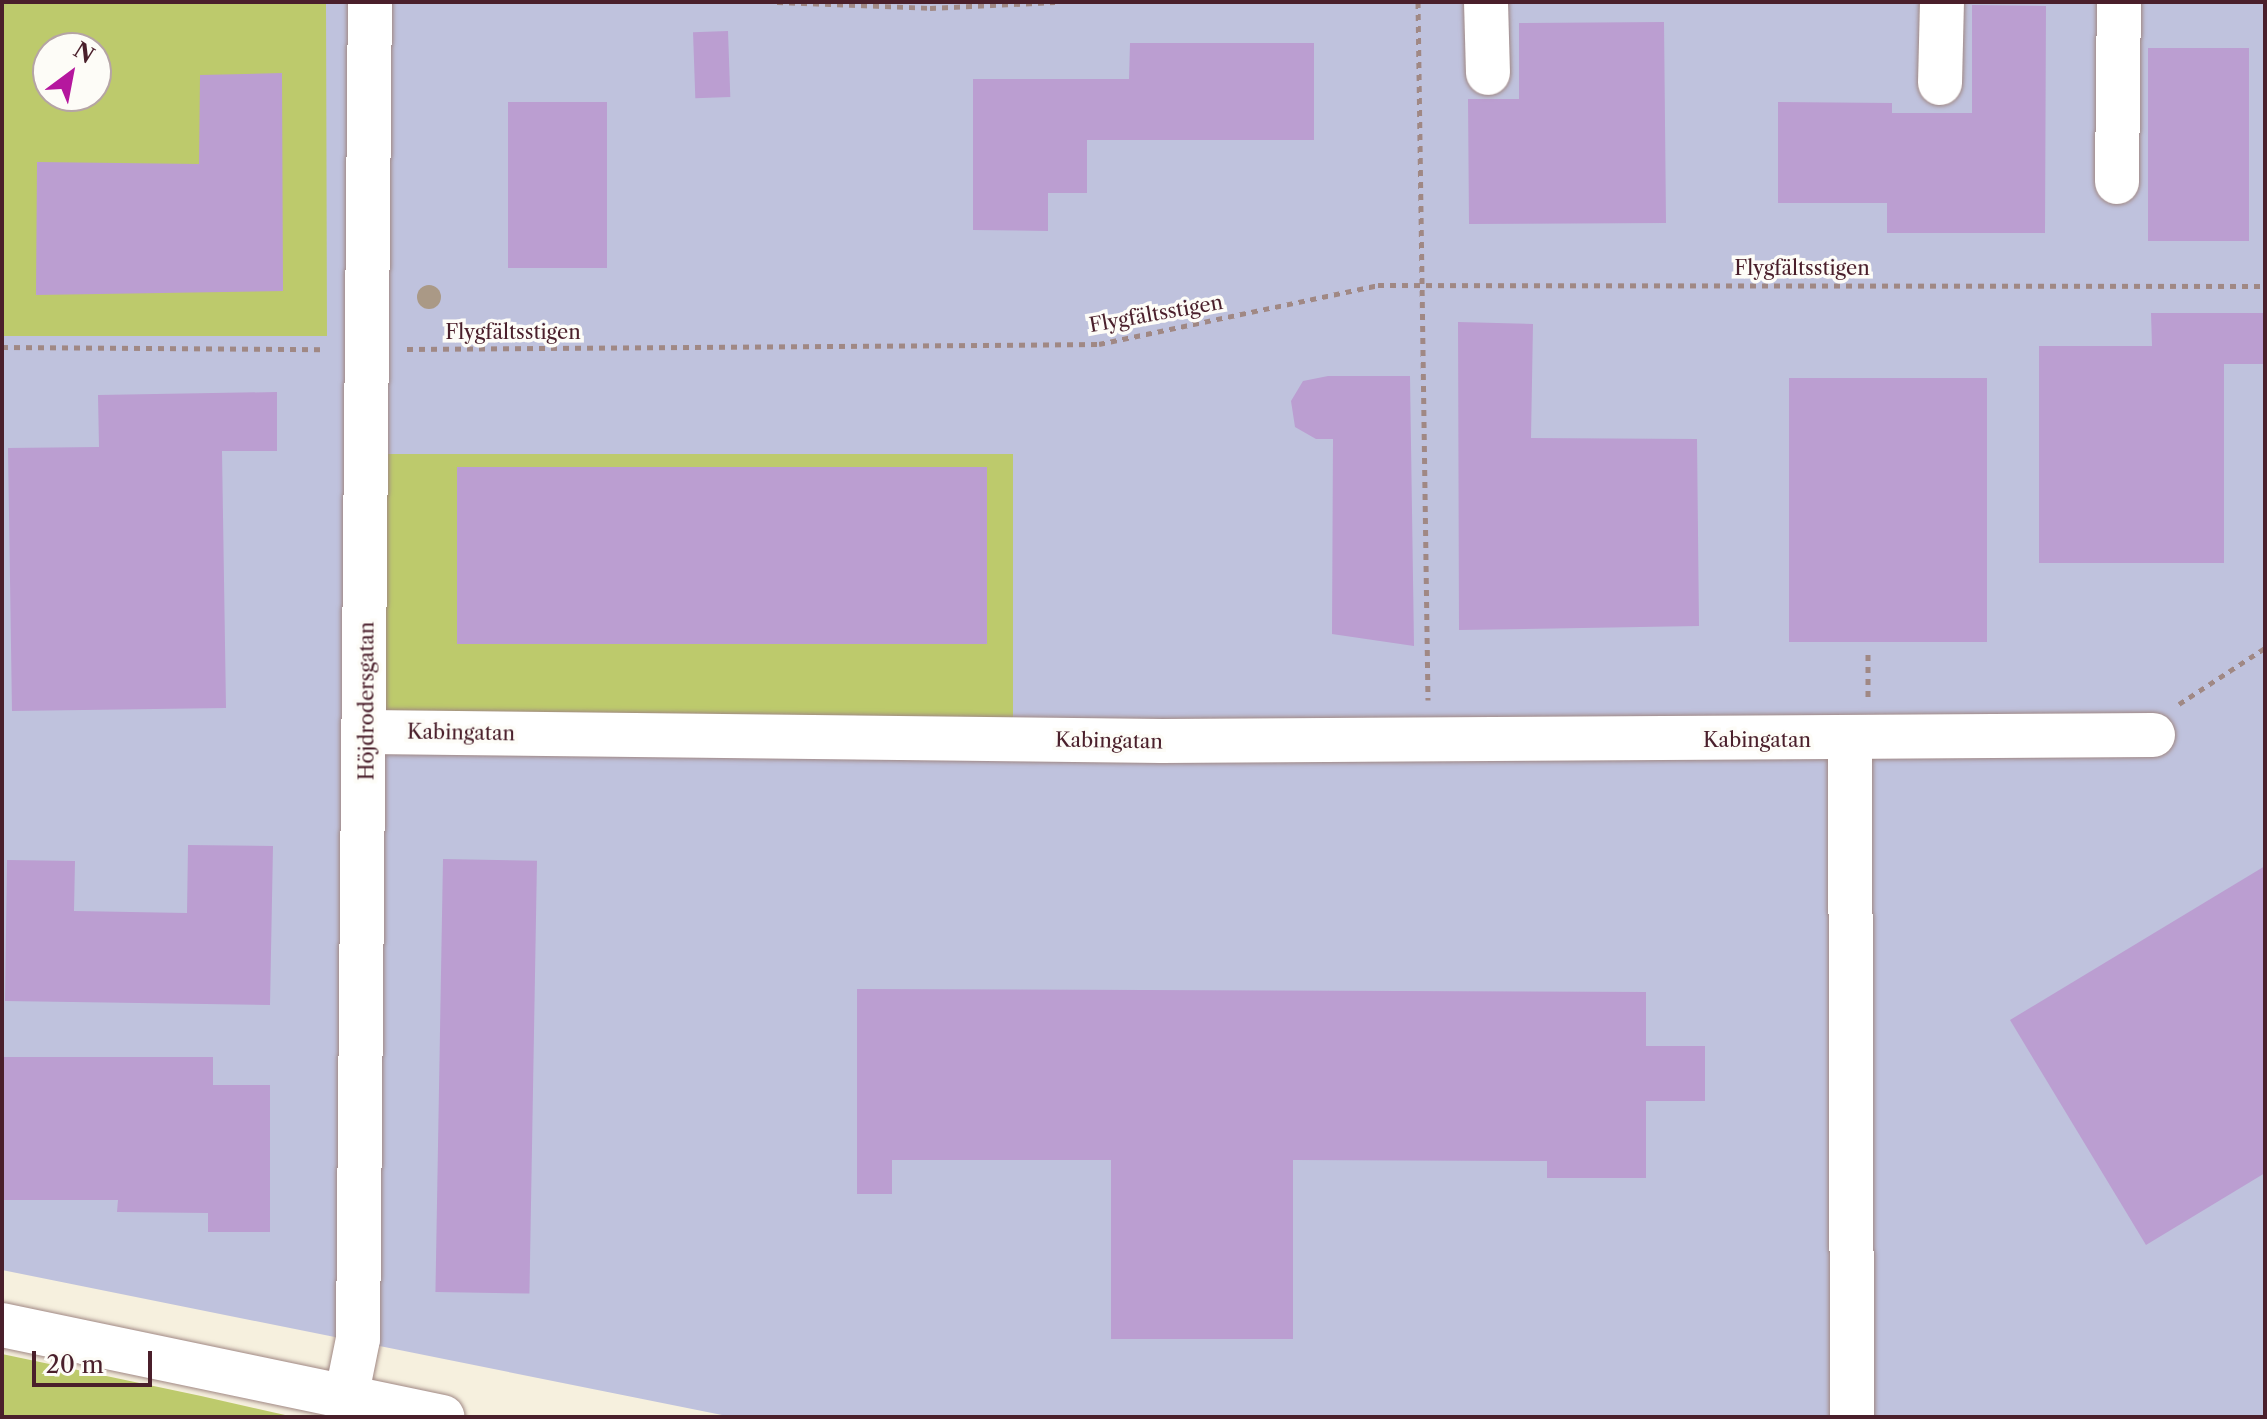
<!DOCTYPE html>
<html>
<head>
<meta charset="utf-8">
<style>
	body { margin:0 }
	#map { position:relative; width:2267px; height:1419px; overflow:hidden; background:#f6f0de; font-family:"Libre Caslon Text",serif }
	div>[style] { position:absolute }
	.industrial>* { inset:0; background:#bfc2dd }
	.green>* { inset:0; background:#bdca6c; transform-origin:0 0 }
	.building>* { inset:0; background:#bb9ed1; transform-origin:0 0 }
	.path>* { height:5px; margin-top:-2.5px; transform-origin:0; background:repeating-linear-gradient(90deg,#a08884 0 6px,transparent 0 12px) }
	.roads { filter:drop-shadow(0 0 2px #a08884) drop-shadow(0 0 2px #a08884) }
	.minor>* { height:44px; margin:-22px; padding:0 22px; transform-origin:22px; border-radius:22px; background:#fff }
	.trees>* { width:24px; height:24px; margin:-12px; border-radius:50%; background:#aa9986 }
	span { translate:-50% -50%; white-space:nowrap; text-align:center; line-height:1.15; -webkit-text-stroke:7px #fdfcf7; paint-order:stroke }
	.street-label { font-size:20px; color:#4a1f2b }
	.frame { position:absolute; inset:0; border:4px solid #4a1f2b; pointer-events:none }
	.north { position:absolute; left:32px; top:32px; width:80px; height:80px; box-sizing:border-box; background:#fdfcf7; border:2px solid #b5a4a5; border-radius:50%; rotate:32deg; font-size:22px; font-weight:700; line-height:32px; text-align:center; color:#4a1f2b }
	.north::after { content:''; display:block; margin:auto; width:28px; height:36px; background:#b5179e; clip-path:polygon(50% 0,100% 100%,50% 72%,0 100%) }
	.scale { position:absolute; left:32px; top:1351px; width:120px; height:36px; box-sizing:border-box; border:4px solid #4a1f2b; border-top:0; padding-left:10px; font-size:24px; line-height:28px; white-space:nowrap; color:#4a1f2b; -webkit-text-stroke:6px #fdfcf7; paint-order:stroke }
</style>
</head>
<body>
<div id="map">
	<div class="industrial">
		<div style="clip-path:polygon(evenodd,2px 2px,2265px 2px,2265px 1417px,732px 1417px,2px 1270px,2px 2px,48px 48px,96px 48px,96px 96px,48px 96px,48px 48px)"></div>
	</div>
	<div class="green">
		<div style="clip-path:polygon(evenodd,2px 2px,326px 2px,327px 336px,2px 336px,2px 2px,48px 48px,96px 48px,96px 96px,48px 96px,48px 48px)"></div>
		<div style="left:376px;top:454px;width:637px;height:268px"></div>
		<div style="clip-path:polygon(2px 1354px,201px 1396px,294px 1417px,2px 1417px)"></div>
	</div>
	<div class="building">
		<div style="clip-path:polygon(1972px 5px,2046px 6px,2045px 233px,1887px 233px,1887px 203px,1778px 203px,1778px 102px,1892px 103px,1892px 113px,1972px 113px)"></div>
		<div style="clip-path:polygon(1664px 22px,1666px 223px,1469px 224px,1468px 99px,1519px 99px,1519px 23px)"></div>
		<div style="left:728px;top:31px;width:66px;height:35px;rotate:88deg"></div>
		<div style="clip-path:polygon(1130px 43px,1314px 43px,1314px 140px,1087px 140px,1087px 193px,1048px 193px,1048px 231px,973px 230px,973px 79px,1129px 79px)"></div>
		<div style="left:2148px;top:48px;width:101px;height:193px"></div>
		<div style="clip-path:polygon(282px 73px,283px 291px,36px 295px,37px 162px,199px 164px,200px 75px)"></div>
		<div style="left:508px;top:102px;width:99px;height:166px"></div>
		<div style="clip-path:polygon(2151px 313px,2265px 313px,2265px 364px,2224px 364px,2224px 563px,2039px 563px,2039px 346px,2152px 346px)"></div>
		<div style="clip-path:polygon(1458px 322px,1533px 324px,1531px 438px,1697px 439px,1699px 626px,1459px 630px)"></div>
		<div style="clip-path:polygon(1328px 376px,1410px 376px,1414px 646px,1332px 634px,1333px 439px,1316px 439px,1295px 427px,1291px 401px,1303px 381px)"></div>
		<div style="left:1987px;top:378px;width:264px;height:198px;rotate:90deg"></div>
		<div style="clip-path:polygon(277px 392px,277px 451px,222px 451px,226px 708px,12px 711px,8px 448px,99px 447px,98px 395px)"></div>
		<div style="left:457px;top:467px;width:530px;height:177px"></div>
		<div style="clip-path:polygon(188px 845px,273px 846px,270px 1005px,5px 1001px,7px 860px,75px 861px,74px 911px,187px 913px)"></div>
		<div style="left:443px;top:859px;width:94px;height:433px;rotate:1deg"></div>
		<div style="clip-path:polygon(2265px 866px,2265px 1173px,2146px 1245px,2010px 1020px)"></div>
		<div style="clip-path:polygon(857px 989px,1646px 992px,1646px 1046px,1705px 1046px,1705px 1101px,1646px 1101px,1646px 1178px,1547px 1178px,1547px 1161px,1293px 1160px,1293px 1339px,1111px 1339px,1111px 1160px,892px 1160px,892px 1194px,857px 1194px)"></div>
		<div style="clip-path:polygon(2px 1057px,213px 1057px,213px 1085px,270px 1085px,270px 1232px,208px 1232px,208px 1213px,117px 1212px,118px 1200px,2px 1200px)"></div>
	</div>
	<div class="path">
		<div style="left:777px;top:2px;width:153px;rotate:2.2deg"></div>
		<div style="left:930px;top:8px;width:125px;rotate:-2.7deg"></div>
		<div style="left:1418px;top:2px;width:698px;rotate:89.18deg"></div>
		<div style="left:2px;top:347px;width:323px;rotate:0.4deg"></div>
		<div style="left:407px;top:349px;width:692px;rotate:-0.41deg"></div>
		<div style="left:1099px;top:344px;width:285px;rotate:-11.9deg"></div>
		<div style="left:1378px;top:285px;width:887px;rotate:0.06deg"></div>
		<div style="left:1868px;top:654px;width:43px;rotate:90deg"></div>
		<div style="left:2179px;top:704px;width:103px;rotate:-33.1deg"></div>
	</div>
	<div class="roads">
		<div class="minor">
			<div style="left:1486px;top:2px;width:71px;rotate:88.4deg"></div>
			<div style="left:1940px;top:83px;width:81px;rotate:-88.6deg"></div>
			<div style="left:2117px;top:182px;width:180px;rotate:-89.4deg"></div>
			<div style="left:368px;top:732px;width:794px;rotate:0.65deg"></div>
			<div style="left:1162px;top:741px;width:991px;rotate:-0.35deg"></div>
			<div style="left:1850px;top:740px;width:677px;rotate:89.83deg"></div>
			<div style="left:2px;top:1325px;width:450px;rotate:11.8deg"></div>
			<div style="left:346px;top:1398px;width:60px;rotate:-78.5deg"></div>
			<div style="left:358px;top:1339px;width:1337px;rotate:-89.49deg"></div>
		</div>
	</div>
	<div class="trees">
		<div style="left:429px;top:297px"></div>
	</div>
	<div class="street-label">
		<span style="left:1802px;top:268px">Flygfältsstigen</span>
		<span style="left:1156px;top:314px;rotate:-10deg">Flygfältsstigen</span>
		<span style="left:513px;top:332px">Flygfältsstigen</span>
		<span style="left:367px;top:701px;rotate:-90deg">Höjdrodersgatan</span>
		<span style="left:461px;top:733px;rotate:1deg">Kabingatan</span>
		<span style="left:1757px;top:740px">Kabingatan</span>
		<span style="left:1109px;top:741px;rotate:1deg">Kabingatan</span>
	</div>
	<div class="frame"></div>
	<div class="north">N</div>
	<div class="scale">20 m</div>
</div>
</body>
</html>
